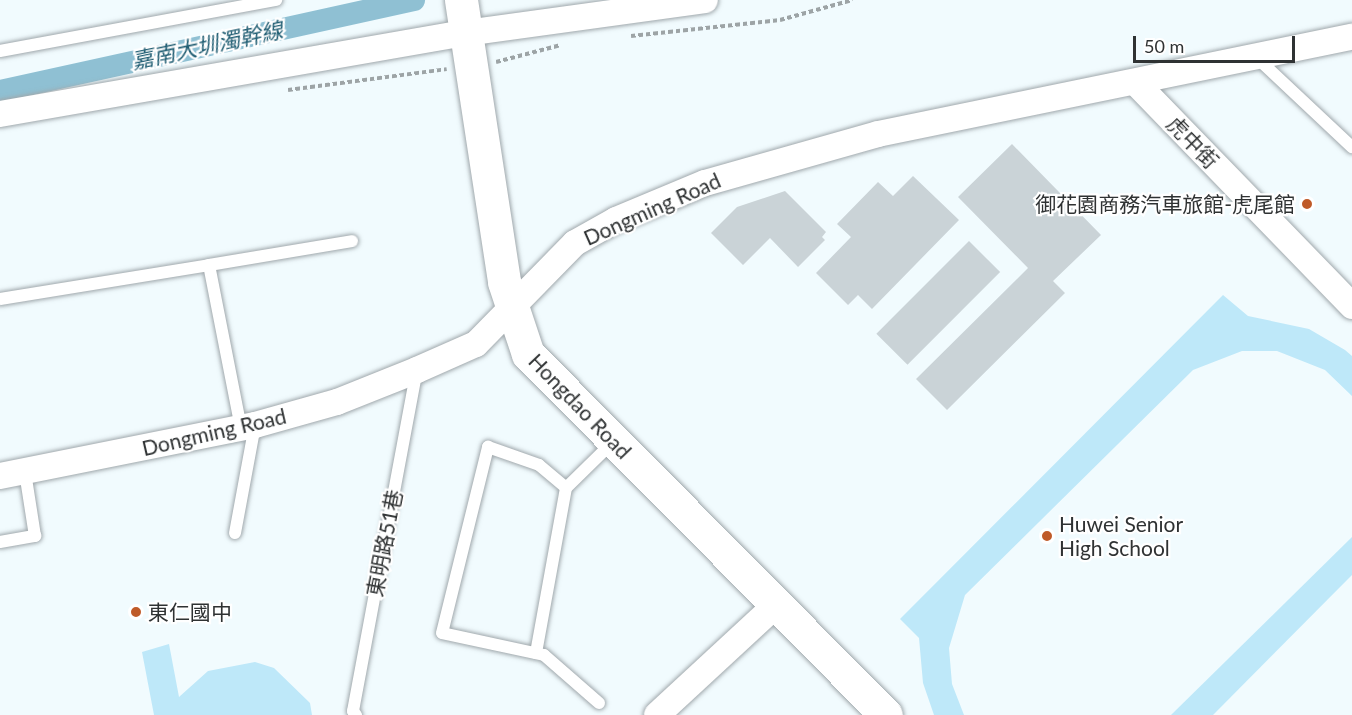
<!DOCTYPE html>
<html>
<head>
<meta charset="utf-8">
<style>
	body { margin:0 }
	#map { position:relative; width:1352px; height:715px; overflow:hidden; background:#f1fbfe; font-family:Lato,"Noto Sans TC",sans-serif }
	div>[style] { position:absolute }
	.green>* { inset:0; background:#bee8f9 }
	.canal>* { height:22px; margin:-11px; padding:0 11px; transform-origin:11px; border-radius:11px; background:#8fc0d3 }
	.building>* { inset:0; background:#cad3d7; transform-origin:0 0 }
	.path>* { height:4px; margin-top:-2px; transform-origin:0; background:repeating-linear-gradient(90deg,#9da4a6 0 4.5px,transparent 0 7.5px) }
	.roads { filter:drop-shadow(0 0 2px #a0a8ac) drop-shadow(0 0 2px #a0a8ac) }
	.lane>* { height:12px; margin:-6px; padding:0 6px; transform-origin:6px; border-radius:6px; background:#fff }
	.street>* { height:26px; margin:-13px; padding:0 13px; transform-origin:13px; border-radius:13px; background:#fff }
	.secondary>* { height:33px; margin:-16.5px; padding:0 16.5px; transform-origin:16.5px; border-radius:16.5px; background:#fff }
	.dots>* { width:16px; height:16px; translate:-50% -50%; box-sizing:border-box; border:3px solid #fff; border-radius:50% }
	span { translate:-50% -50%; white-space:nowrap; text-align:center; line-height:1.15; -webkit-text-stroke:4.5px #fff; paint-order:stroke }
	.street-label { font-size:21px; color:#2f3233 }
	.poi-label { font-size:21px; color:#2f3233 }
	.right { translate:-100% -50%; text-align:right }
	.left { translate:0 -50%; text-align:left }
	.water-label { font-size:22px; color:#225f74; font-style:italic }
	.scale { position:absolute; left:1133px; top:36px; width:162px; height:27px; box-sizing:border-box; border:3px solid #2f3233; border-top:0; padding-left:8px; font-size:18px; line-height:21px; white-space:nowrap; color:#2f3233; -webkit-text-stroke:4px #fff; paint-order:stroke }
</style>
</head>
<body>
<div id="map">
	<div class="green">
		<div style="clip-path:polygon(1223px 295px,1248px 316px,1309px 329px,1345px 350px,1352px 356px,1352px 396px,1325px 370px,1277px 351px,1242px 351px,1193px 370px,965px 595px,949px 648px,952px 684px,964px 715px,934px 715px,923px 683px,919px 638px,900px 619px)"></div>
		<div style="clip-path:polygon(1352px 537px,1352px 575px,1213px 715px,1171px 715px)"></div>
		<div style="clip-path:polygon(169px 644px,179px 697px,208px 671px,255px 662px,274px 668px,310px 703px,312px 715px,154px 715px,142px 652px)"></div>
	</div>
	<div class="canal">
		<div style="left:0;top:91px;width:424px;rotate:-12.4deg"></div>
	</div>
	<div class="building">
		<div style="clip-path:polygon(1012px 144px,1101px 235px,1053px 281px,1065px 293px,947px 410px,916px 379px,1028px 268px,958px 197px)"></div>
		<div style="clip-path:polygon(913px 176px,959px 220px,872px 309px,858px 295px,848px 305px,816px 273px,851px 237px,837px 224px,878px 182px,893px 196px)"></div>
		<div style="clip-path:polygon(785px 191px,826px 232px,822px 237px,825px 240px,798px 267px,770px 238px,743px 265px,711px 233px,737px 207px)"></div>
		<div style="left:969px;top:241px;width:44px;height:131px;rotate:45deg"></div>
	</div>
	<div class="path">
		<div style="left:631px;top:36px;width:150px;rotate:-6.1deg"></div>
		<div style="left:780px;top:20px;width:75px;rotate:-15.5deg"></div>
		<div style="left:496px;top:62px;width:67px;rotate:-14.7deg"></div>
		<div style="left:288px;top:90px;width:160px;rotate:-7.5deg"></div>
	</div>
	<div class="roads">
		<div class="lane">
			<div style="left:0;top:51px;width:281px;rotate:-10.5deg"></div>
			<div style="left:1256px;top:57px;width:132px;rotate:43.2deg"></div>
			<div style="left:0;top:299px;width:212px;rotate:-9.2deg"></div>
			<div style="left:241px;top:428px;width:166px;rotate:-101.1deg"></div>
			<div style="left:209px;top:265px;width:145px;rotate:-9.5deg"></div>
			<div style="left:235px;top:533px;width:110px;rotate:-79.5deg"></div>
			<div style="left:0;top:542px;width:36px;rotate:-10deg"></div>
			<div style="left:35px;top:536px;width:65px;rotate:-98.9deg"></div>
			<div style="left:536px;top:653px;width:168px;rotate:-79.7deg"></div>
			<div style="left:599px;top:703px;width:73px;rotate:-138.9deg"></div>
			<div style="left:544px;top:655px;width:104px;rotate:-167.8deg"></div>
			<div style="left:442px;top:633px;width:192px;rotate:-76.1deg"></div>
			<div style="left:488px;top:447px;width:54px;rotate:19.4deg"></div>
			<div style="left:539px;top:465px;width:35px;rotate:40deg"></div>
			<div style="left:566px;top:488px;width:66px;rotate:-44.4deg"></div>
			<div style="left:356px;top:715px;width:5px;rotate:-127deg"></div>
			<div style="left:353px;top:711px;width:347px;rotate:-79.4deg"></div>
		</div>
		<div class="street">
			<div style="left:1135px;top:82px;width:312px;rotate:45.9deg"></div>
			<div style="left:0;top:114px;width:472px;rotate:-9.9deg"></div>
			<div style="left:465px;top:33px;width:242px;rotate:-7.8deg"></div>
			<div style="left:0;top:476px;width:260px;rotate:-11.3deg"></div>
			<div style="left:255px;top:425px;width:85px;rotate:-15.7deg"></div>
			<div style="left:337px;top:402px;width:86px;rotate:-21.8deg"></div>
			<div style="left:417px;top:370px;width:64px;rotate:-23.8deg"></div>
			<div style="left:476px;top:344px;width:141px;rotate:-45.6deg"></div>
			<div style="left:575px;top:243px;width:47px;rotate:-29.3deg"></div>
			<div style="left:616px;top:220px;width:96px;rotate:-22.6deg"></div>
			<div style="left:705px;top:183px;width:180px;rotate:-15.8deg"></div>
			<div style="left:878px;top:134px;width:484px;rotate:-11.6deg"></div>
			<div style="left:657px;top:715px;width:163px;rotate:-42.8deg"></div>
		</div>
		<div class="secondary">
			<div style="left:461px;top:0;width:285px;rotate:81.3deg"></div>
			<div style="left:504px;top:282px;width:76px;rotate:71.6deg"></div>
			<div style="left:528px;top:354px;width:508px;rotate:45.24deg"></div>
		</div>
	</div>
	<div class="dots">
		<div style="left:1307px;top:204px;background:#bf5a28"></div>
		<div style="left:1047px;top:536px;background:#bf5a28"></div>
		<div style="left:136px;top:612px;background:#bf5a28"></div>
	</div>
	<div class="street-label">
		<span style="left:1193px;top:142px;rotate:46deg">虎中街</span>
		<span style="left:652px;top:209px;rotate:-24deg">Dongming Road</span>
		<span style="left:580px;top:406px;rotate:46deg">Hongdao Road</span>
		<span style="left:214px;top:432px;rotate:-13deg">Dongming Road</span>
		<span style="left:384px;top:543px;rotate:-79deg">東明路51巷</span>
	</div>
	<div class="poi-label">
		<span class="right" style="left:1295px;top:204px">御花園商務汽車旅館-虎尾館</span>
		<span class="left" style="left:1059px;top:536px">Huwei Senior<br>High School</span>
		<span class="left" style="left:148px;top:612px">東仁國中</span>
	</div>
	<div class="water-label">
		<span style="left:207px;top:45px;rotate:-12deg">嘉南大圳濁幹線</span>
	</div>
	<div class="scale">50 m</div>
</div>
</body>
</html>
